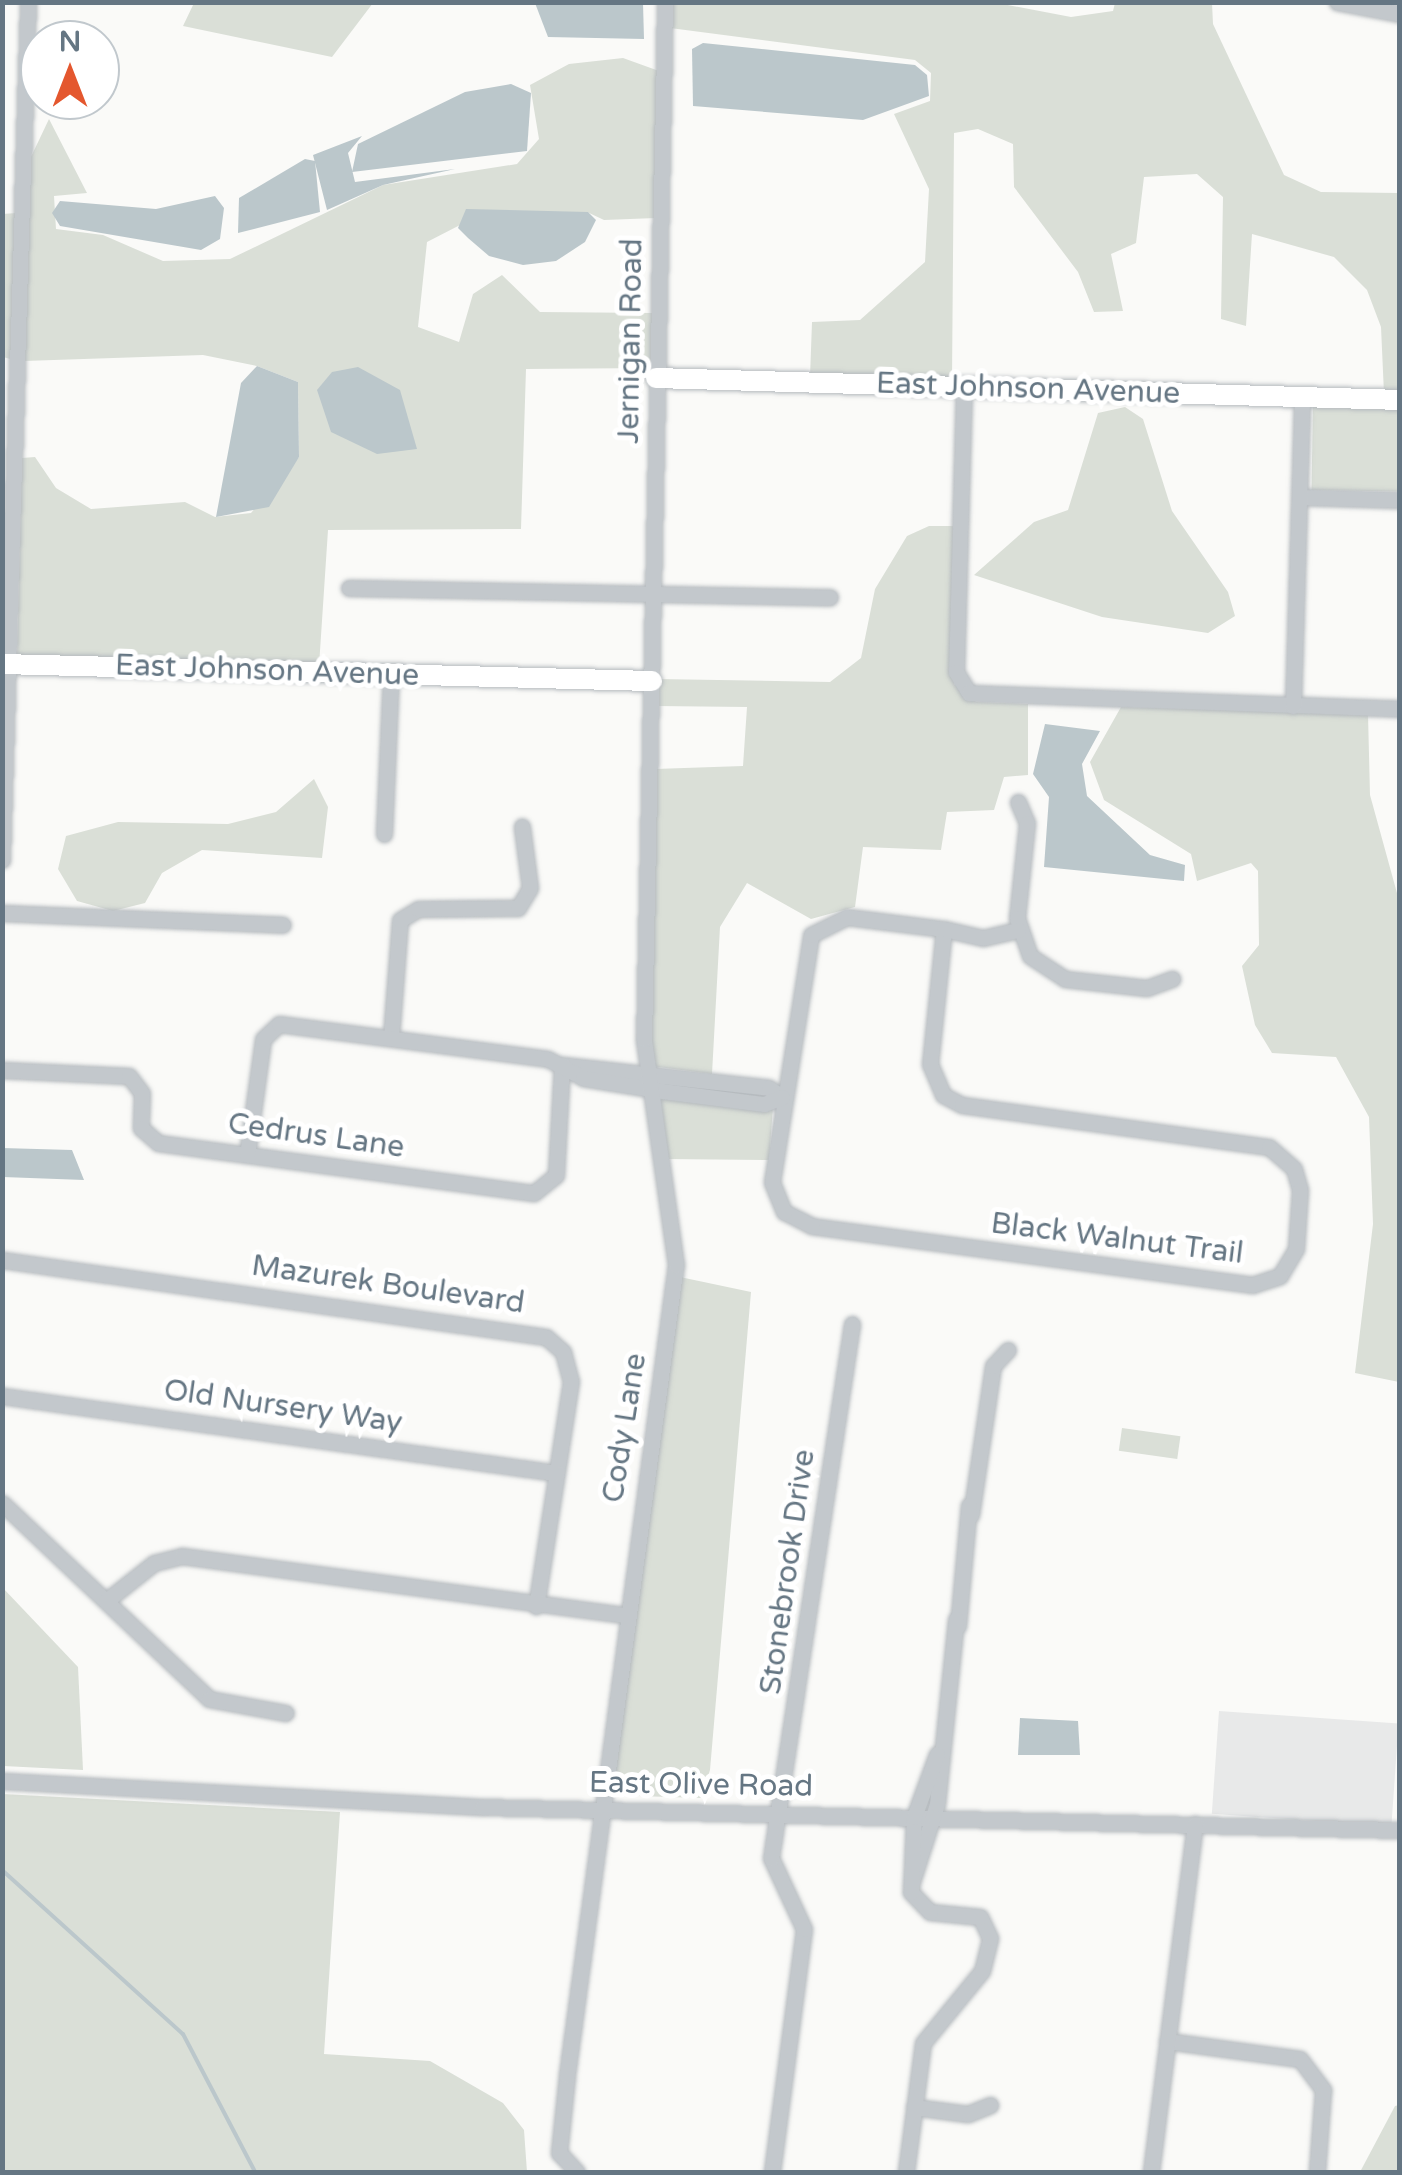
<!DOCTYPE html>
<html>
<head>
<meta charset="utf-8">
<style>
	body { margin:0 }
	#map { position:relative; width:1402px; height:2175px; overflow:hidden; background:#fafaf8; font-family:"Varela Round",sans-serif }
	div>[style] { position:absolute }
	.built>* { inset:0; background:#e8e9e9; transform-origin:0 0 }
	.green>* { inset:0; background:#dadfd7; transform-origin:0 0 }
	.water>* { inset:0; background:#bbc7cb }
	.stream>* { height:4px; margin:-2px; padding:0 2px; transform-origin:2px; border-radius:2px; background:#bbc7cb }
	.roads { filter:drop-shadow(0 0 2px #b5babe) drop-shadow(0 0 2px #b5babe) }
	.minor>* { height:15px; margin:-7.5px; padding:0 7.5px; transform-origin:7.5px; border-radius:7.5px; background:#c3c8cc }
	.major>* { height:20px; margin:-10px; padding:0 10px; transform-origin:10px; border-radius:10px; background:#fff }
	span { translate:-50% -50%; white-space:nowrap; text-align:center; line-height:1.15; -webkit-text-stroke:10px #fff; paint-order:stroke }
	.street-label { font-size:30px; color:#657683 }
	.frame { position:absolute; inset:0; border:5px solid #657683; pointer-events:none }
	.north { position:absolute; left:20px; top:20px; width:100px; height:100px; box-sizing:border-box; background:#fff; border:2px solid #c1c8cd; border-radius:50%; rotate:0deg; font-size:28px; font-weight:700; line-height:40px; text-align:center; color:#657683 }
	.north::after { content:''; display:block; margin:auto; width:35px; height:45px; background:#e4572e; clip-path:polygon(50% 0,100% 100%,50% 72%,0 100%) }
</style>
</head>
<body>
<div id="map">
	<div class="built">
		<div style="left:1219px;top:1711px;width:180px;height:103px;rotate:4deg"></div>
	</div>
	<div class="green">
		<div style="clip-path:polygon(992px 2px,1071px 17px,1113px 11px,1115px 3px,1212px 3px,1213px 24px,1284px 175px,1321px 192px,1399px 193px,1399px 394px,1384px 394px,1381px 327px,1367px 290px,1334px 257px,1252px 234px,1246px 326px,1221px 319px,1223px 197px,1197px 174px,1144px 177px,1136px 243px,1111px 254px,1123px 311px,1094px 312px,1078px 272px,1014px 187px,1013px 144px,978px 129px,954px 133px,952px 381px,810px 377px,812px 322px,860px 320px,925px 262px,929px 189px,894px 114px,930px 101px,931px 73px,915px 60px,670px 28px,670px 4px)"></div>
		<div style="clip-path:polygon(194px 3px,194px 2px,373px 3px,332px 57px,183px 26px)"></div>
		<div style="clip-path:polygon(623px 58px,659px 71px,656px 218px,604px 220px,587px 212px,462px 224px,427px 242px,418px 327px,459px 342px,473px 294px,502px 275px,540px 312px,653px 313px,651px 368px,526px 369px,521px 529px,328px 530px,319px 666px,17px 658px,22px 458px,35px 457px,56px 488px,91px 509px,185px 502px,215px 517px,251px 513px,299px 457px,298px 382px,257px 366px,203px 355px,24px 361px,30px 159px,49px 119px,87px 193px,54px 196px,56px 229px,103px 235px,163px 261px,230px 259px,383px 185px,517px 164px,539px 139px,530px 85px,569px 64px)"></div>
		<div style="clip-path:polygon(17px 213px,14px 360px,3px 357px,2px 214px)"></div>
		<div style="left:1313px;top:404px;width:86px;height:86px;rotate:1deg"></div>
		<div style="clip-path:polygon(1125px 407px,1143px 419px,1172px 511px,1228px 592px,1235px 616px,1208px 633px,1102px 617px,974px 575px,1034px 522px,1068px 510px,1098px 413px)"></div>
		<div style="clip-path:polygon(929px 526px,955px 526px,954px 684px,976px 702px,1028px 704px,1028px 775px,1004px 777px,994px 810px,947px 812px,941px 850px,863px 847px,855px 907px,811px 919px,747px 883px,720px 927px,712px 1074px,651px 1066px,655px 769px,743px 766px,747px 707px,656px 706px,657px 679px,830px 682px,861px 658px,875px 589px,907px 536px)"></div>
		<div style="clip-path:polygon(1121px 707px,1368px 714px,1370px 795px,1400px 904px,1399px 1382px,1355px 1373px,1373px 1224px,1369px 1117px,1336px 1057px,1272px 1053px,1255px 1025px,1242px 966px,1259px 945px,1258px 871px,1251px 863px,1197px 881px,1191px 854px,1104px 800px,1090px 762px)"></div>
		<div style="clip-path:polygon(314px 779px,328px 807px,322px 858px,202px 850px,162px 873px,145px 903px,113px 911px,77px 901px,58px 869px,66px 836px,118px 822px,228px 824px,276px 812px)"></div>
		<div style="clip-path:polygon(654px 1096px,773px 1107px,769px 1160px,665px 1159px)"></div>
		<div style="clip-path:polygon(680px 1277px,751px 1292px,710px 1770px,701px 1798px,605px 1795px)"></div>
		<div style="left:1122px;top:1428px;width:59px;height:23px;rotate:8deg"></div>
		<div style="clip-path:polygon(2px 1587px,78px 1667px,83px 1770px,3px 1766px)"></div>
		<div style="clip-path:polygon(3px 1794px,340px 1812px,324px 2054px,430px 2061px,503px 2103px,524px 2130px,527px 2172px,3px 2172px)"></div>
		<div style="clip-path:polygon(1399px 2105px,1399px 2172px,1360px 2172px,1395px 2106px)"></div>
	</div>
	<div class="water">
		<div style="clip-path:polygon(535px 3px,643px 3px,644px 39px,548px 37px)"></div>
		<div style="clip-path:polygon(703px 43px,915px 65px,927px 75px,929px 96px,863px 120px,693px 106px,692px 49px)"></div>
		<div style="clip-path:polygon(511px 84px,531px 93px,527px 151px,352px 172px,358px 144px,465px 92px)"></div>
		<div style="clip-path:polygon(362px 136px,348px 153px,355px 182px,455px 169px,383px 185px,327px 210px,313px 155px)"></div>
		<div style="clip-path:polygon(305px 159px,315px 161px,320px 212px,238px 233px,239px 198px)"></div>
		<div style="clip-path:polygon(215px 196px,224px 208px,220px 239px,201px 250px,60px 226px,52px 213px,60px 201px,156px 209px)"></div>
		<div style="clip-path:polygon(466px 209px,588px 212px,596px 220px,585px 242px,556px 261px,523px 265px,489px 256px,468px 238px,458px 228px)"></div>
		<div style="clip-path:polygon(257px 366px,298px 382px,299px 457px,269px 507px,216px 517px,241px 383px)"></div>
		<div style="clip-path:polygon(358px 367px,400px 390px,417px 449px,377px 454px,331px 432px,317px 390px,332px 372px)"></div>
		<div style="clip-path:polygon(1045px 724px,1100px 731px,1082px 764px,1087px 796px,1150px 855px,1185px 865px,1184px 881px,1044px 867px,1049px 797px,1033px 774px)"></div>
		<div style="clip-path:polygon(2px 1148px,72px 1150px,84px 1180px,3px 1177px)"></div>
		<div style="clip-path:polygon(1020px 1718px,1078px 1721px,1080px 1755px,1018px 1755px)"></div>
	</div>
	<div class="stream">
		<div style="left:2px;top:1870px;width:244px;rotate:42.2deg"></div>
		<div style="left:183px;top:2034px;width:156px;rotate:62.4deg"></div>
	</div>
	<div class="roads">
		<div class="minor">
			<div style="left:1337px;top:2px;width:64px;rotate:10.8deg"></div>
			<div style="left:964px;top:387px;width:285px;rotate:91.6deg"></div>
			<div style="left:956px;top:672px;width:25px;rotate:58deg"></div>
			<div style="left:969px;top:693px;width:431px;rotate:2.1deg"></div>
			<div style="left:1300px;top:497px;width:100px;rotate:1.7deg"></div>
			<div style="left:349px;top:588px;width:481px;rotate:1.1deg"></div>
			<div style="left:1293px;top:706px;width:308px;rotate:-88.3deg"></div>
			<div style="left:1018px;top:802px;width:23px;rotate:67deg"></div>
			<div style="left:1027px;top:823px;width:96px;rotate:96deg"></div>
			<div style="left:1017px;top:918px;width:40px;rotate:71.1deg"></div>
			<div style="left:1030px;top:956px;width:42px;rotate:33.3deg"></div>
			<div style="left:1065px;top:979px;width:82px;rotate:6.3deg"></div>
			<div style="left:1147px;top:988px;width:27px;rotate:-20deg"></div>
			<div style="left:384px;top:834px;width:160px;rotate:-87.5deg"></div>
			<div style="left:2px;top:860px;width:858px;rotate:-88.26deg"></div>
			<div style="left:2px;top:913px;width:281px;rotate:2.4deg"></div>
			<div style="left:944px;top:929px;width:136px;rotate:95.9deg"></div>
			<div style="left:930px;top:1064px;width:34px;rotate:67deg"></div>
			<div style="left:943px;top:1095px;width:21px;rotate:28deg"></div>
			<div style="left:962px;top:1105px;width:310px;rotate:7.8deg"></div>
			<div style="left:1269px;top:1147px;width:33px;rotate:41deg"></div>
			<div style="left:1294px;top:1169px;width:22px;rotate:74deg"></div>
			<div style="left:1300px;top:1190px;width:59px;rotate:93.9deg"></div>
			<div style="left:1296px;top:1249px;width:31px;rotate:121deg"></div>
			<div style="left:1280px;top:1276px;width:28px;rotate:162deg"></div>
			<div style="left:1253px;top:1285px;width:445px;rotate:-172.4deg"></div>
			<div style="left:812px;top:1226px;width:31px;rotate:-153deg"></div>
			<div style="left:784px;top:1212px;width:32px;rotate:-112deg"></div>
			<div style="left:772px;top:1182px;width:250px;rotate:-81deg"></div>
			<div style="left:811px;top:935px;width:40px;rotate:-26.6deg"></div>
			<div style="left:847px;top:917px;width:98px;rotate:7.1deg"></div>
			<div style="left:944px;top:929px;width:40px;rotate:13deg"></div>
			<div style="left:983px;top:938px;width:36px;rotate:-13deg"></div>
			<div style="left:391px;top:1037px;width:117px;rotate:-85.6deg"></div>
			<div style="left:400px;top:920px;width:21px;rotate:-31deg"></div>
			<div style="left:418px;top:909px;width:100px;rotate:-0.6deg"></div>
			<div style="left:518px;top:908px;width:23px;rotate:-59deg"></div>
			<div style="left:530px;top:888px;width:62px;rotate:-97.5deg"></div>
			<div style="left:562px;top:1065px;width:208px;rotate:6.3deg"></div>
			<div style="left:769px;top:1088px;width:16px;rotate:35deg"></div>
			<div style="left:2px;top:1070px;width:127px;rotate:2.7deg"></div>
			<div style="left:129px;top:1076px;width:21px;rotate:53deg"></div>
			<div style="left:142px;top:1093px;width:35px;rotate:92deg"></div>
			<div style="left:141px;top:1128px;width:23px;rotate:41deg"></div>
			<div style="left:158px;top:1143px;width:379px;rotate:7.6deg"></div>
			<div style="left:534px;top:1193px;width:28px;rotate:-39deg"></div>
			<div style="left:556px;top:1175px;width:110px;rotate:-86.9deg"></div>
			<div style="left:247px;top:1155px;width:117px;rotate:-82.1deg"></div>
			<div style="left:263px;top:1039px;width:22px;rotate:-43deg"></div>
			<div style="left:279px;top:1024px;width:271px;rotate:7.4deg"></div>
			<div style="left:548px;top:1059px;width:40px;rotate:28deg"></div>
			<div style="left:583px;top:1078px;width:80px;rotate:9.3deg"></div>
			<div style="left:662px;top:1091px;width:103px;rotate:7.3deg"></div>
			<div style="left:764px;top:1104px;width:19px;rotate:-21deg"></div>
			<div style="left:2px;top:1260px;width:549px;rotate:8.06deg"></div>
			<div style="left:546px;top:1337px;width:23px;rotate:41deg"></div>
			<div style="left:563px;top:1352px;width:30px;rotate:75deg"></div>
			<div style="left:571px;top:1381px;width:228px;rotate:98.8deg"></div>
			<div style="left:2px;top:1396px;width:560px;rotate:7.9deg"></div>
			<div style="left:2px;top:1503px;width:285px;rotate:43.4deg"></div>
			<div style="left:209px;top:1699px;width:78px;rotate:10.3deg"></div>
			<div style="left:971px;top:1515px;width:151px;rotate:-81.6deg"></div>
			<div style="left:993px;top:1366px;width:22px;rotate:-47deg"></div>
			<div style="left:106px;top:1601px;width:61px;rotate:-38.4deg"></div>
			<div style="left:154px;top:1563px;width:29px;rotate:-14deg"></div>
			<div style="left:182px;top:1556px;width:449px;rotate:7.6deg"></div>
			<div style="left:958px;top:1626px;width:121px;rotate:-84.8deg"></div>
			<div style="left:2px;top:1781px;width:481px;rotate:3.1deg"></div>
			<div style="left:482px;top:1807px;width:918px;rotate:1.44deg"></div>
			<div style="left:911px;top:1885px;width:85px;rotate:-72.2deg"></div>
			<div style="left:937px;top:1804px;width:186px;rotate:-84.1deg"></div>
			<div style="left:1167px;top:2041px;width:134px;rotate:7.7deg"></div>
			<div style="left:1300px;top:2059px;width:39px;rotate:53deg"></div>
			<div style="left:1323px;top:2090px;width:82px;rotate:94.2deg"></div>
			<div style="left:914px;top:2107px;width:54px;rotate:7.4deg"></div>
			<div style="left:968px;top:2114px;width:24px;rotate:-22deg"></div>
			<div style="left:577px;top:2172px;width:26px;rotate:-133deg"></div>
			<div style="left:559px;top:2153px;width:78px;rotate:-84.1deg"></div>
			<div style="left:567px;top:2075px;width:817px;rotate:-82.34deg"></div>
			<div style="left:676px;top:1265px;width:228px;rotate:-98.1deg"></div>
			<div style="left:644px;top:1039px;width:1037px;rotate:-88.84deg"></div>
			<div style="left:772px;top:2172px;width:245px;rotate:-82.5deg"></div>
			<div style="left:804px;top:1929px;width:78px;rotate:-114.9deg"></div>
			<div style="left:771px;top:1858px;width:540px;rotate:-81.37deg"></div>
			<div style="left:906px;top:2172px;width:130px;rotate:-82.5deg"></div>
			<div style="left:923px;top:2043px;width:93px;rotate:-50.7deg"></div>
			<div style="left:982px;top:1971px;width:34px;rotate:-76deg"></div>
			<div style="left:990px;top:1938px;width:23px;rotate:-115deg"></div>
			<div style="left:980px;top:1917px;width:50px;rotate:-174.3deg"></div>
			<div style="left:930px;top:1912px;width:28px;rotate:-134deg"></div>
			<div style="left:911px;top:1892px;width:75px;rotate:-87.7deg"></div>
			<div style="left:914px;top:1817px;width:67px;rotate:-69.9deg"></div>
			<div style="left:1151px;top:2172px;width:351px;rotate:-82.8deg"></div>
		</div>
		<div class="major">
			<div style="left:656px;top:378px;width:744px;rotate:1.69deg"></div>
			<div style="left:2px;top:664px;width:650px;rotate:1.5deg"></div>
		</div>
	</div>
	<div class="street-label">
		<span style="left:631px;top:341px;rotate:-89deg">Jernigan Road</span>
		<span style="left:1028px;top:389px;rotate:2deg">East Johnson Avenue</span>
		<span style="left:267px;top:671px;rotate:2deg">East Johnson Avenue</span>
		<span style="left:316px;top:1136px;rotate:8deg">Cedrus Lane</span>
		<span style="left:1117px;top:1239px;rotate:7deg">Black Walnut Trail</span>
		<span style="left:388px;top:1285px;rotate:8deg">Mazurek Boulevard</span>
		<span style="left:283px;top:1407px;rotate:8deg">Old Nursery Way</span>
		<span style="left:625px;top:1428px;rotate:-81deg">Cody Lane</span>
		<span style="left:788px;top:1572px;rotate:-82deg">Stonebrook Drive</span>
		<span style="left:701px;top:1785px;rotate:1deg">East Olive Road</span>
	</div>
	<div class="frame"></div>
	<div class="north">N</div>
</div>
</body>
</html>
